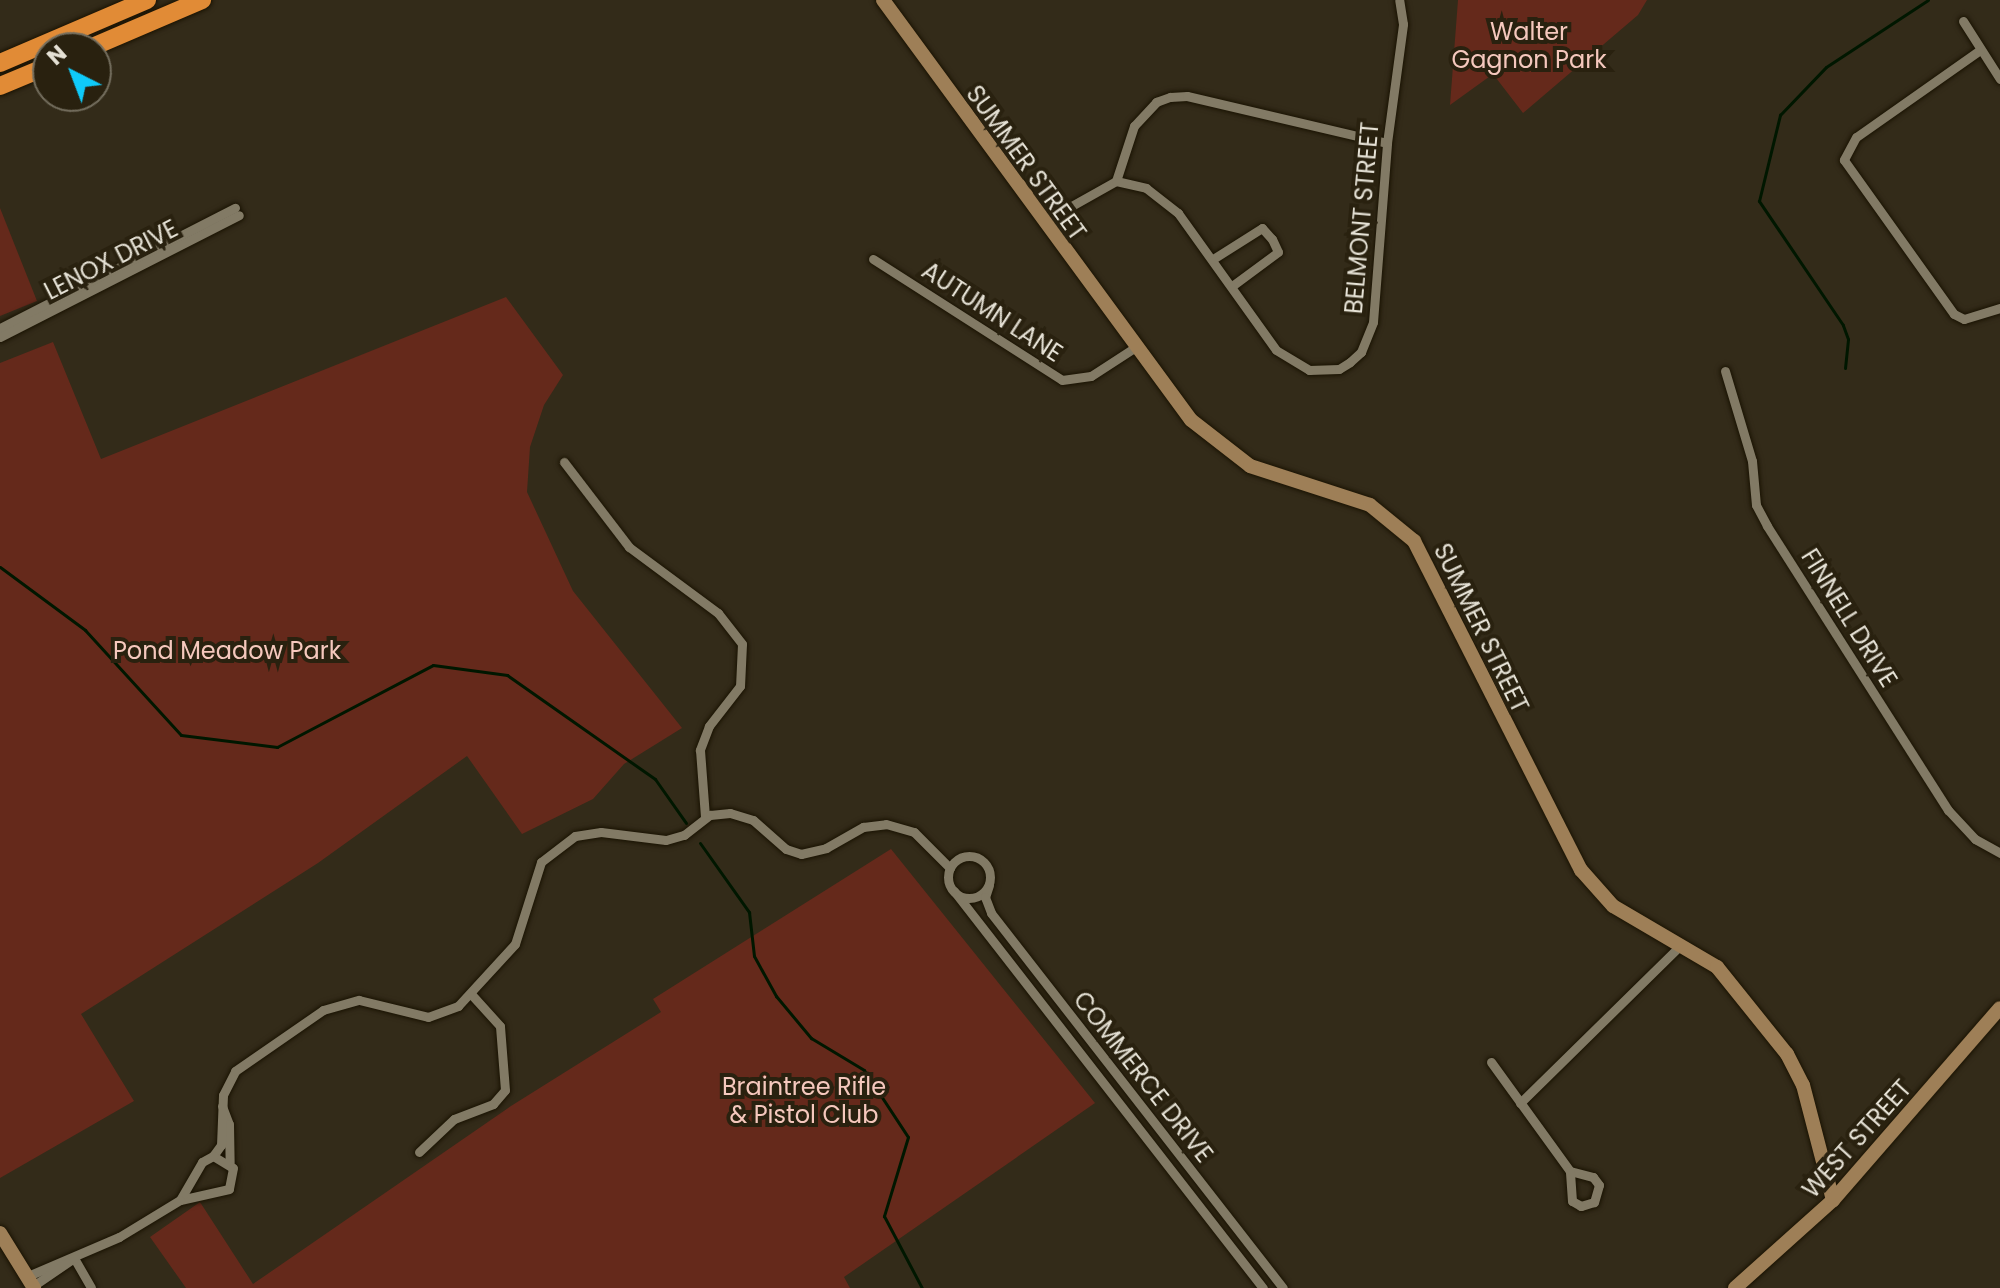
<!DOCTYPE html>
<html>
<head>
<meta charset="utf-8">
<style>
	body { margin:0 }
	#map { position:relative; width:2000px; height:1288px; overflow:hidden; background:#332b19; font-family:Poppins,sans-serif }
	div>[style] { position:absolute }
	.green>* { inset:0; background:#65291b }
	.stream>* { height:3px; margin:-1.5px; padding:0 1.5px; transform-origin:1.5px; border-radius:1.5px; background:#001700 }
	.roads { filter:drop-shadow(0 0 2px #1a1303) drop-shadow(0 0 2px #1a1303) }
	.street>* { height:9px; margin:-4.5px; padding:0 4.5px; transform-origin:4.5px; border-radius:4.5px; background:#827a65 }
	.street>.ring { margin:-4.5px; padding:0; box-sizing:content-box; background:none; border:9px solid #827a65; border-radius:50% }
	.secondary>* { height:14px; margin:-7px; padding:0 7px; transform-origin:7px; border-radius:7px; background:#9e7f57 }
	.highway>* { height:18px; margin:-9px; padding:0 9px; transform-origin:9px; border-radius:9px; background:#e18b36 }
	span { translate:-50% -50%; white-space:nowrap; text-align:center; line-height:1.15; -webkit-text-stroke:8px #29210f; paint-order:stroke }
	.park-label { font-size:24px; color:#f5c8bd }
	.street-label { font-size:24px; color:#e5e1d5 }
	.north { position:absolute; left:32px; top:32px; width:80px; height:80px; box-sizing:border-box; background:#29210f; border:2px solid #746e5e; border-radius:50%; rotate:318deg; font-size:22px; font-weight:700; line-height:32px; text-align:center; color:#e5e1d5 }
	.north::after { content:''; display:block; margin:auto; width:28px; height:36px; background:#0fcafa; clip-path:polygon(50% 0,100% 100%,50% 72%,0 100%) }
</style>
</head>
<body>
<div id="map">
	<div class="green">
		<div style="clip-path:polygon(1458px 0,1647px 0,1638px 15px,1523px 113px,1493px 74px,1450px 105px)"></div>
		<div style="clip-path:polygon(0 208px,37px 301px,0 316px)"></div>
		<div style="clip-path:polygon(506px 297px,563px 375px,544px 405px,530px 447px,527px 492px,573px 591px,682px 728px,624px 764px,593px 799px,522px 834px,467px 756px,318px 863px,81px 1014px,134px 1101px,0 1178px,0 363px,53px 342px,101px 459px)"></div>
		<div style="clip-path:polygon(891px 849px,1095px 1103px,844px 1277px,850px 1288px,186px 1288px,150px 1237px,200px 1202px,253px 1284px,511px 1106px,661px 1012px,653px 999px)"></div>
	</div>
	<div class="stream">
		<div style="left:1845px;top:368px;width:29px;rotate:-84deg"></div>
		<div style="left:1848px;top:339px;width:15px;rotate:-110deg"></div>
		<div style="left:1843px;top:325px;width:150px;rotate:-124.1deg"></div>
		<div style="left:1759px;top:201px;width:89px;rotate:-76.3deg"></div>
		<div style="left:1780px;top:115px;width:66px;rotate:-46.2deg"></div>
		<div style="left:1826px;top:67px;width:122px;rotate:-33.3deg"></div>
		<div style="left:0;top:567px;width:106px;rotate:36.5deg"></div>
		<div style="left:85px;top:630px;width:142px;rotate:47.6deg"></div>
		<div style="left:181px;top:735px;width:97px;rotate:7.1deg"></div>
		<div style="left:277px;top:747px;width:176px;rotate:-27.7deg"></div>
		<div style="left:433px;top:665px;width:75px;rotate:7.7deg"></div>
		<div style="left:507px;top:675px;width:181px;rotate:35.1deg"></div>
		<div style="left:655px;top:779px;width:54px;rotate:54.8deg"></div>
		<div style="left:700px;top:843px;width:85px;rotate:54.6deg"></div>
		<div style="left:749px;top:912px;width:44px;rotate:83.5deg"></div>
		<div style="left:754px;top:956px;width:46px;rotate:61.2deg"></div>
		<div style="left:776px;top:996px;width:55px;rotate:50.2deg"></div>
		<div style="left:811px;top:1038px;width:62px;rotate:31.1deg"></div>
		<div style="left:864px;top:1070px;width:80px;rotate:56.7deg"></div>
		<div style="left:908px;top:1137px;width:83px;rotate:106.9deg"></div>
		<div style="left:884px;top:1216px;width:81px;rotate:62.2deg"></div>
	</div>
	<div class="roads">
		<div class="street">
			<div style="left:1963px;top:21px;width:69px;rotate:57.5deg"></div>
			<div style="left:1980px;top:50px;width:151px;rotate:144.9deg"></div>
			<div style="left:1856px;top:137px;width:26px;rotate:118deg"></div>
			<div style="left:1844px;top:160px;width:189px;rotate:54.5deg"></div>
			<div style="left:1954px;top:314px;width:11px;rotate:27deg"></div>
			<div style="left:1964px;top:319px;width:38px;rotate:-17deg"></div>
			<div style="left:1116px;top:181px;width:58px;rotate:-71.9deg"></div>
			<div style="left:1134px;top:126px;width:33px;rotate:-47deg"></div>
			<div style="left:1156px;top:102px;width:15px;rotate:-20deg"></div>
			<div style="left:1170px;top:97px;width:17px;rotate:-3deg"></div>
			<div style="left:1187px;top:96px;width:205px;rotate:13.2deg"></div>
			<div style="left:1043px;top:222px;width:84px;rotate:-29.3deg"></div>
			<div style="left:1116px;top:181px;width:31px;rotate:13deg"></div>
			<div style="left:1146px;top:188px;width:41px;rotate:38deg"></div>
			<div style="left:1178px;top:213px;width:168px;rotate:54.4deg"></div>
			<div style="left:1276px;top:350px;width:39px;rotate:31deg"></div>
			<div style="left:1309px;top:370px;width:30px;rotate:-2deg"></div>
			<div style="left:1339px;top:369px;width:13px;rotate:-32deg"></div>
			<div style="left:1350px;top:362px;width:15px;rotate:-42deg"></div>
			<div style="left:1361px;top:352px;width:32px;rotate:-68deg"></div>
			<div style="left:1373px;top:322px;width:180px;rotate:-85.5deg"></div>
			<div style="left:1387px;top:143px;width:120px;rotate:-82.3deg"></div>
			<div style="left:1403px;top:24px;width:24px;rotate:-99deg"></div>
			<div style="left:873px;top:259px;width:224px;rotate:32.6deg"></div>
			<div style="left:1062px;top:380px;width:29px;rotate:-8deg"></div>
			<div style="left:1091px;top:376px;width:51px;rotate:-33.1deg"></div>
			<div style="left:1213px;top:259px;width:58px;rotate:-32.3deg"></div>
			<div style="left:1262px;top:228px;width:15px;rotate:48deg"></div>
			<div style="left:1272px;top:239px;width:14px;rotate:65deg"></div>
			<div style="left:1278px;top:252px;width:57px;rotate:143.5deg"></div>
			<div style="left:0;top:328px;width:264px;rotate:-27.1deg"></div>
			<div style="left:0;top:337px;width:268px;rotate:-27deg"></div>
			<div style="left:1725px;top:371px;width:94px;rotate:73.3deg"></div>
			<div style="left:1752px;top:461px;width:44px;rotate:84.8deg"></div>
			<div style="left:1756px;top:505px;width:24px;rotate:62deg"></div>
			<div style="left:1767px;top:526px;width:337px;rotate:57.5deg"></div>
			<div style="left:1948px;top:810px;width:40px;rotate:47deg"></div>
			<div style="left:1975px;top:839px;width:29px;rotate:29deg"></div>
			<div style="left:564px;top:462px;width:107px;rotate:52.6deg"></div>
			<div style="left:629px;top:547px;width:111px;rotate:36.6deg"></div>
			<div style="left:718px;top:613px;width:39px;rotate:52deg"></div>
			<div style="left:742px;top:644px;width:42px;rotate:92.7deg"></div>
			<div style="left:740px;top:686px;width:51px;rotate:127.8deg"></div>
			<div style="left:709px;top:726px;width:26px;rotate:111deg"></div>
			<div style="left:700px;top:750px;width:67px;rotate:85.7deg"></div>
			<div class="ring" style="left:948px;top:856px;width:33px;height:33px"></div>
			<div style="left:989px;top:885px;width:13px;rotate:108deg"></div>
			<div style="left:985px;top:897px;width:17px;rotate:69deg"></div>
			<div style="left:991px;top:913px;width:475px;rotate:52.1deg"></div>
			<div style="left:954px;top:891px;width:503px;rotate:52.11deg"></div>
			<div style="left:1491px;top:1062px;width:135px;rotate:54.1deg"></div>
			<div style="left:1570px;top:1171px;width:24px;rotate:15deg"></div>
			<div style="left:1593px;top:1177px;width:10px;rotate:53deg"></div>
			<div style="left:1599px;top:1185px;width:18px;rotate:106deg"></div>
			<div style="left:1594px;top:1202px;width:14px;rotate:163deg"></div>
			<div style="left:1581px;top:1206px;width:10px;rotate:-151deg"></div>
			<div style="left:1572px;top:1201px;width:30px;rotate:-94deg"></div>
			<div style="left:1520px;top:1103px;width:227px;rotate:-44.5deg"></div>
			<div style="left:222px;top:1106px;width:19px;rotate:69deg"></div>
			<div style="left:229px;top:1124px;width:39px;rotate:89deg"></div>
			<div style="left:419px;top:1152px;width:48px;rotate:-43.3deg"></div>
			<div style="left:454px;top:1119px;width:42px;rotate:-21deg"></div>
			<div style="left:493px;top:1104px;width:18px;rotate:-49deg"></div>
			<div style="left:505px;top:1090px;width:64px;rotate:-94.5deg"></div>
			<div style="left:500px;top:1026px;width:43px;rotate:-132.2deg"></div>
			<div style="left:213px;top:1156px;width:14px;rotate:-54deg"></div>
			<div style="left:221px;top:1145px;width:50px;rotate:-87.7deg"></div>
			<div style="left:223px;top:1095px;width:27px;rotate:-63deg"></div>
			<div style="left:235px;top:1071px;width:107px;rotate:-34.7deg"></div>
			<div style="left:323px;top:1010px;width:37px;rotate:-16deg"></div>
			<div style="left:359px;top:1000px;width:71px;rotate:13.8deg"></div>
			<div style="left:428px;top:1017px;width:32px;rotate:-20deg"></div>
			<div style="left:458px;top:1006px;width:84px;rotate:-47.4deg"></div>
			<div style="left:515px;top:944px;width:86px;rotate:-72.4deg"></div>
			<div style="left:541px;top:862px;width:43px;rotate:-37.4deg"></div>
			<div style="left:575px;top:836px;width:26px;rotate:-9deg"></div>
			<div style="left:601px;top:832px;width:65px;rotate:7deg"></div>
			<div style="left:666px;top:840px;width:19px;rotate:-16deg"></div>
			<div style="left:684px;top:835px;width:33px;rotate:-38deg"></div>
			<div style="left:710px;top:815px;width:20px;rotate:-6deg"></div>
			<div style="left:730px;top:813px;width:24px;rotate:17deg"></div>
			<div style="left:753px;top:820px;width:44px;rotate:41.3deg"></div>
			<div style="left:786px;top:849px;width:16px;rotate:18deg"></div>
			<div style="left:801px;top:854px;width:26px;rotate:-13deg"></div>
			<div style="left:826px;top:848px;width:43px;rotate:-29.6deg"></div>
			<div style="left:863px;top:827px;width:23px;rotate:-7deg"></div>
			<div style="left:886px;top:824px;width:29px;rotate:16deg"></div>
			<div style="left:914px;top:832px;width:51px;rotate:45deg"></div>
			<div style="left:213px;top:1156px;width:23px;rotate:31deg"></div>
			<div style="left:233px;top:1168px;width:21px;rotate:101deg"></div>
			<div style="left:229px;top:1189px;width:50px;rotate:167.3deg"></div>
			<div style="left:180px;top:1200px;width:44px;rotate:-59.9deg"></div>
			<div style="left:202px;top:1162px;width:13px;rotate:-29deg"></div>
			<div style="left:74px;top:1258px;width:34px;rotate:60deg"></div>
			<div style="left:28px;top:1276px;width:99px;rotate:-23.2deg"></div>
			<div style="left:119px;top:1237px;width:71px;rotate:-31.2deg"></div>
			<div style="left:33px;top:1286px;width:50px;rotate:-34.3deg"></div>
		</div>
		<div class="secondary">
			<div style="left:883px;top:0;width:521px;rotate:53.75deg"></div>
			<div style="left:1191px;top:420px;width:75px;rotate:37.9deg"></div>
			<div style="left:1250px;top:466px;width:126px;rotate:18deg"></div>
			<div style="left:1370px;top:505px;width:57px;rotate:39.3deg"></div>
			<div style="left:1414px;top:541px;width:369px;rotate:63.1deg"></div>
			<div style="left:1581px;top:870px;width:48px;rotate:48.4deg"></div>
			<div style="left:1613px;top:906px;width:121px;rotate:30.4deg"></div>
			<div style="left:1717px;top:967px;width:112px;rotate:51.2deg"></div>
			<div style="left:1787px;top:1054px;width:35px;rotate:63deg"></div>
			<div style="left:1803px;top:1085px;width:119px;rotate:75.4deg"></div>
			<div style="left:0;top:1233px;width:65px;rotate:58.3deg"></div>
			<div style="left:1735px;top:1288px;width:132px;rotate:-41.9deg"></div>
			<div style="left:1833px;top:1200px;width:254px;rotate:-49deg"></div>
		</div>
		<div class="highway">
			<div style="left:90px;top:48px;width:122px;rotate:-23.2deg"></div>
			<div style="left:0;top:63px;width:160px;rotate:-23.2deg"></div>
			<div style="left:0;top:86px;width:52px;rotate:-22.6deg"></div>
		</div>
	</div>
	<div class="park-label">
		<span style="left:1529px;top:46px">Walter<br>Gagnon Park</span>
		<span style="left:227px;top:651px">Pond Meadow Park</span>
		<span style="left:804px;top:1101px">Braintree Rifle<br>&amp; Pistol Club</span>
	</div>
	<div class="street-label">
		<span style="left:1026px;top:163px;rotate:54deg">SUMMER STREET</span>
		<span style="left:1362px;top:218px;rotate:-85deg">BELMONT STREET</span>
		<span style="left:111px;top:260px;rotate:-27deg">LENOX DRIVE</span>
		<span style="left:992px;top:312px;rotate:33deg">AUTUMN LANE</span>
		<span style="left:1849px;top:618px;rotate:58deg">FINNELL DRIVE</span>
		<span style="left:1481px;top:628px;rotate:64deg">SUMMER STREET</span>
		<span style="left:1143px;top:1077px;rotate:52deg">COMMERCE DRIVE</span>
		<span style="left:1857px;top:1139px;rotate:-48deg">WEST STREET</span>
	</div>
	<div class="north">N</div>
</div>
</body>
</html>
